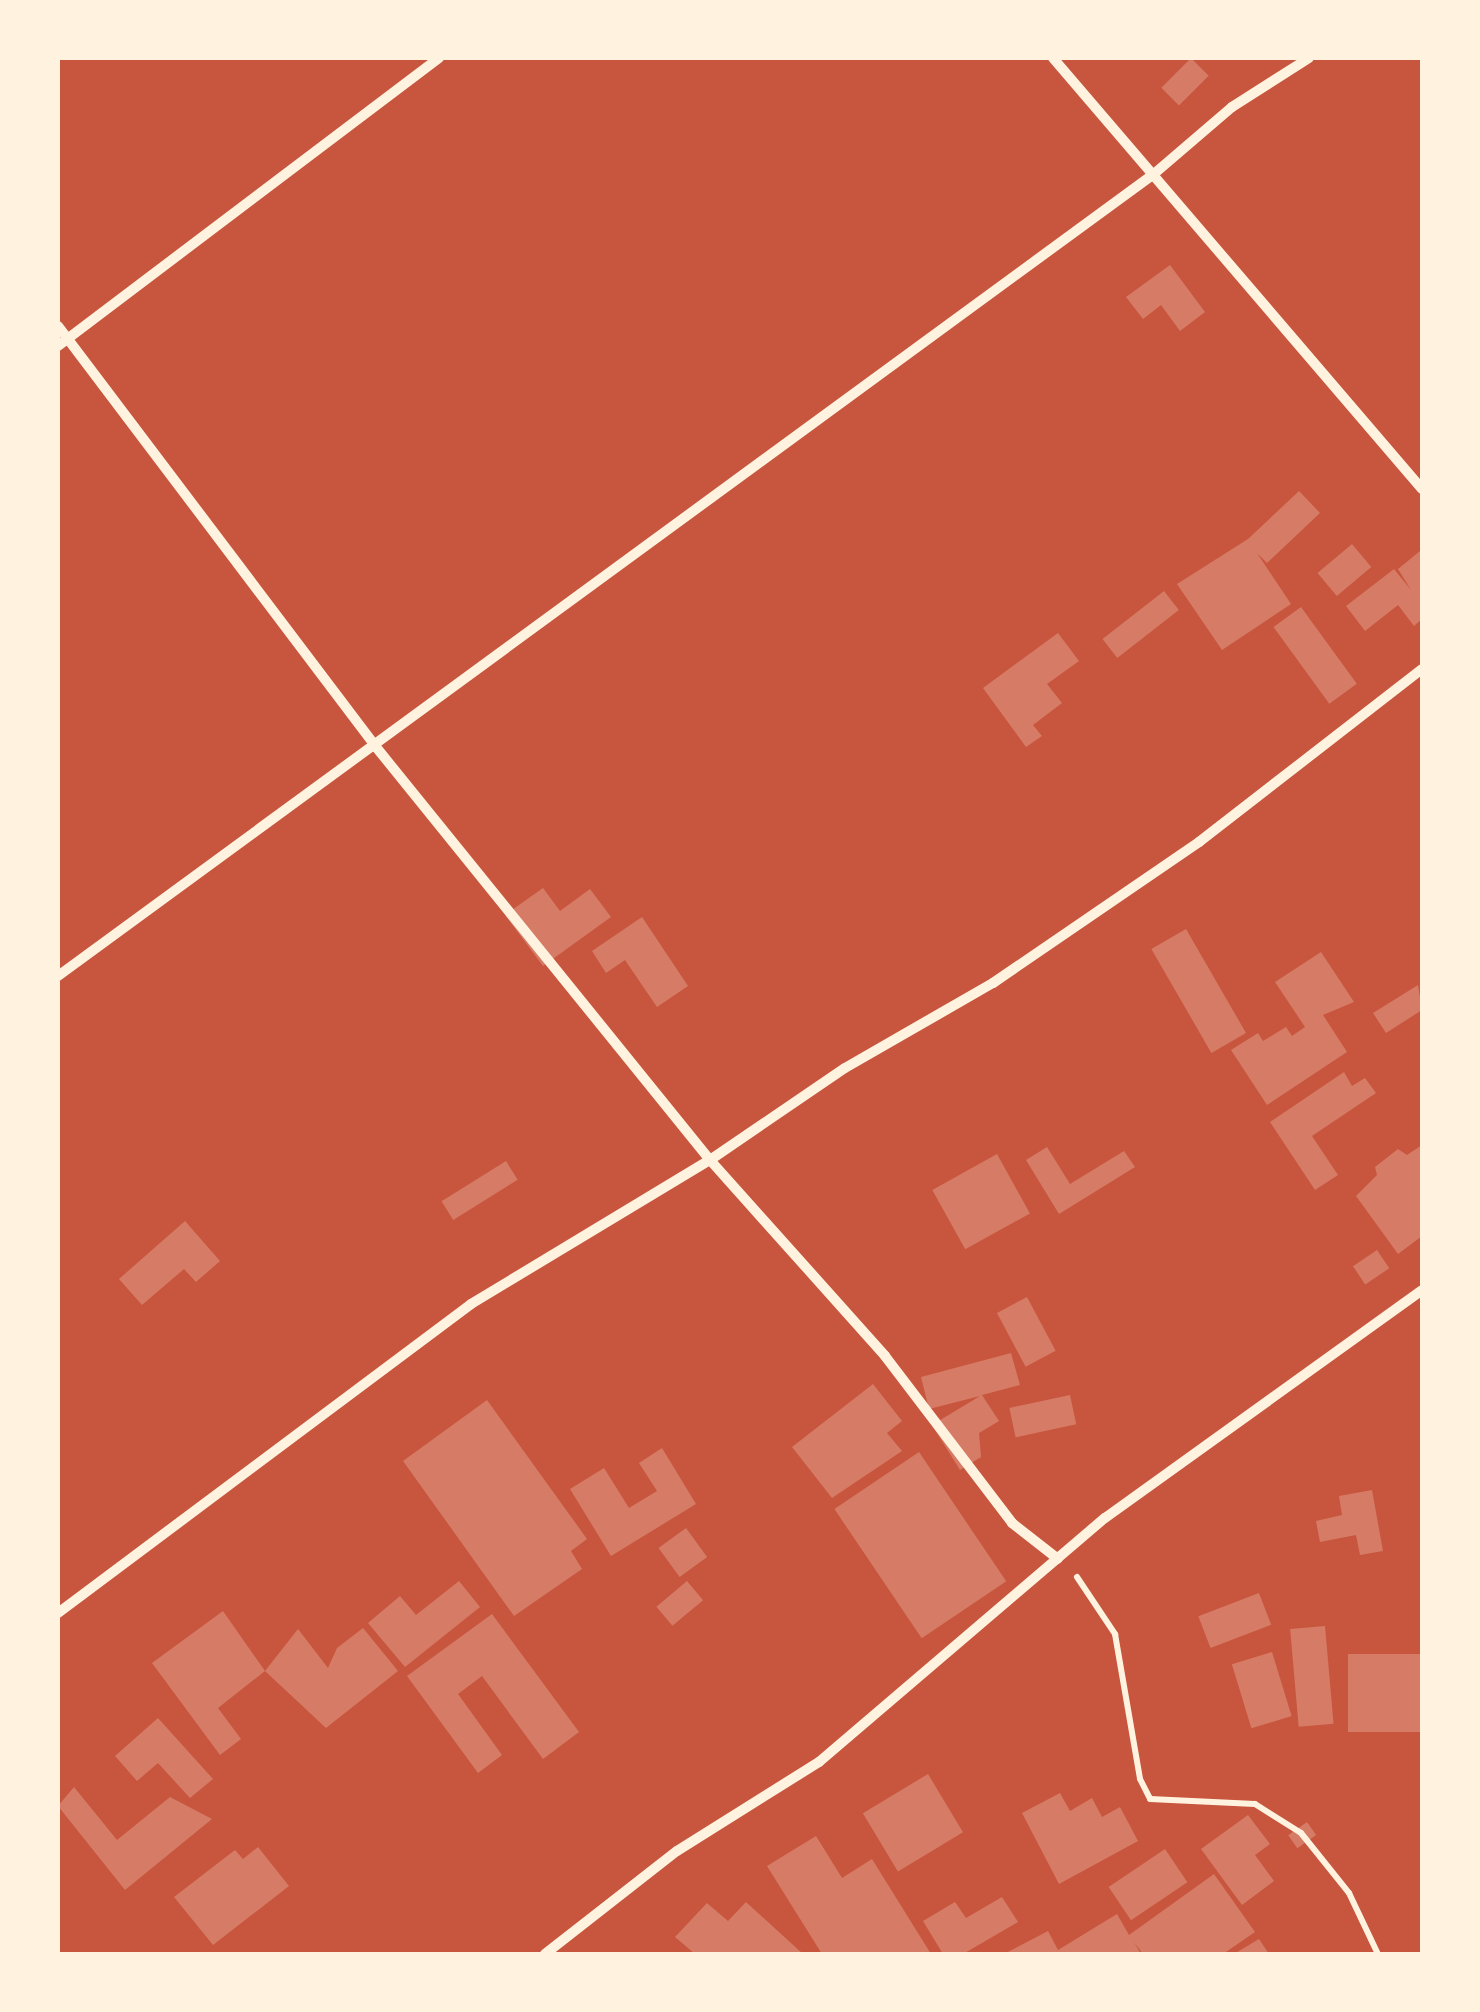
<!DOCTYPE html>
<html>
<head>
<meta charset="utf-8">
<style>
	body { margin:0 }
	#map { position:relative; width:1480px; height:2012px; overflow:hidden; background:#c8553d; font-family:Inter,sans-serif }
	div>[style] { position:absolute }
	.building>* { inset:0; background:#d67c66; transform-origin:0 0 }
	.path>* { height:6px; margin:-3px; padding:0 3px; transform-origin:3px; border-radius:3px; background:#fff3e0 }
	.minor>* { height:10px; margin:-5px; padding:0 5px; transform-origin:5px; border-radius:5px; background:#fff3e0 }
	span { translate:-50% -50%; white-space:nowrap; text-align:center; line-height:1.15; -webkit-text-stroke:10px #fff3e0; paint-order:stroke }
	.frame { position:absolute; inset:0; border:60px solid #fff3e0; pointer-events:none }
</style>
</head>
<body>
<div id="map">
	<div class="building">
		<div style="left:1191px;top:58px;width:25px;height:42px;rotate:45deg"></div>
		<div style="clip-path:polygon(1170px 265px,1205px 312px,1180px 331px,1161px 305px,1143px 319px,1126px 297px)"></div>
		<div style="clip-path:polygon(1299px 491px,1320px 513px,1267px 563px,1257px 553px,1291px 604px,1222px 650px,1177px 584px,1248px 539px)"></div>
		<div style="left:1352px;top:544px;width:30px;height:45px;rotate:50deg"></div>
		<div style="clip-path:polygon(1420px 551px,1422px 619px,1414px 626px,1398px 605px,1365px 631px,1346px 606px,1394px 569px,1411px 590px,1398px 569px)"></div>
		<div style="left:1164px;top:591px;width:24px;height:78px;rotate:52deg"></div>
		<div style="left:1301px;top:607px;width:95px;height:34px;rotate:54deg"></div>
		<div style="clip-path:polygon(1058px 633px,1079px 661px,1047px 684px,1062px 703px,1033px 725px,1042px 736px,1026px 747px,983px 688px)"></div>
		<div style="clip-path:polygon(543px 888px,560px 911px,590px 889px,611px 917px,543px 966px,505px 915px)"></div>
		<div style="clip-path:polygon(642px 917px,688px 986px,657px 1007px,625px 960px,606px 973px,592px 951px)"></div>
		<div style="left:1186px;top:929px;width:120px;height:40px;rotate:60deg"></div>
		<div style="clip-path:polygon(1321px 952px,1354px 1002px,1323px 1015px,1347px 1052px,1267px 1105px,1231px 1050px,1258px 1033px,1263px 1041px,1286px 1027px,1292px 1036px,1305px 1027px,1275px 982px)"></div>
		<div style="clip-path:polygon(1418px 985px,1422px 1010px,1386px 1033px,1373px 1013px)"></div>
		<div style="clip-path:polygon(1344px 1072px,1352px 1086px,1365px 1078px,1376px 1093px,1312px 1136px,1338px 1175px,1315px 1190px,1270px 1122px)"></div>
		<div style="clip-path:polygon(1422px 1145px,1422px 1236px,1398px 1254px,1356px 1196px,1377px 1175px,1375px 1167px,1398px 1149px,1407px 1155px)"></div>
		<div style="clip-path:polygon(1047px 1147px,1070px 1184px,1124px 1151px,1135px 1167px,1059px 1214px,1026px 1160px)"></div>
		<div style="left:997px;top:1154px;width:68px;height:74px;rotate:61deg"></div>
		<div style="left:506px;top:1161px;width:22px;height:76px;rotate:58deg"></div>
		<div style="clip-path:polygon(185px 1221px,220px 1261px,196px 1282px,184px 1269px,142px 1305px,119px 1279px)"></div>
		<div style="left:1377px;top:1250px;width:22px;height:29px;rotate:56deg"></div>
		<div style="left:1027px;top:1297px;width:61px;height:34px;rotate:62deg"></div>
		<div style="clip-path:polygon(1011px 1353px,1020px 1385px,982px 1395px,999px 1421px,979px 1433px,981px 1457px,960px 1470px,932px 1425px,980px 1396px,929px 1409px,921px 1377px)"></div>
		<div style="clip-path:polygon(873px 1384px,902px 1421px,887px 1433px,902px 1451px,832px 1498px,792px 1447px)"></div>
		<div style="left:1070px;top:1395px;width:30px;height:62px;rotate:78deg"></div>
		<div style="clip-path:polygon(487px 1400px,587px 1539px,571px 1551px,582px 1569px,514px 1616px,403px 1461px)"></div>
		<div style="clip-path:polygon(662px 1448px,696px 1504px,611px 1556px,570px 1489px,604px 1468px,629px 1508px,657px 1491px,639px 1463px)"></div>
		<div style="left:919px;top:1452px;width:156px;height:102px;rotate:56deg"></div>
		<div style="clip-path:polygon(1372px 1490px,1383px 1551px,1360px 1555px,1356px 1535px,1320px 1542px,1316px 1521px,1342px 1515px,1339px 1496px)"></div>
		<div style="left:686px;top:1528px;width:36px;height:34px;rotate:54deg"></div>
		<div style="clip-path:polygon(459px 1581px,480px 1607px,405px 1667px,368px 1623px,400px 1596px,416px 1615px)"></div>
		<div style="left:687px;top:1581px;width:25px;height:40px;rotate:50deg"></div>
		<div style="left:1259px;top:1593px;width:34px;height:65px;rotate:69deg"></div>
		<div style="clip-path:polygon(223px 1611px,265px 1671px,218px 1708px,241px 1739px,220px 1755px,152px 1663px)"></div>
		<div style="clip-path:polygon(492px 1614px,579px 1732px,543px 1759px,482px 1676px,458px 1694px,502px 1755px,478px 1773px,407px 1676px)"></div>
		<div style="left:1325px;top:1626px;width:98px;height:35px;rotate:85deg"></div>
		<div style="clip-path:polygon(363px 1628px,398px 1671px,326px 1728px,265px 1671px,298px 1629px,328px 1668px,337px 1648px)"></div>
		<div style="left:1272px;top:1652px;width:67px;height:42px;rotate:73deg"></div>
		<div style="left:1422px;top:1654px;width:78px;height:74px;rotate:90deg"></div>
		<div style="clip-path:polygon(158px 1718px,213px 1779px,190px 1798px,158px 1763px,137px 1781px,115px 1756px)"></div>
		<div style="left:928px;top:1774px;width:68px;height:76px;rotate:59deg"></div>
		<div style="clip-path:polygon(74px 1787px,117px 1840px,170px 1797px,212px 1819px,125px 1890px,58px 1806px)"></div>
		<div style="clip-path:polygon(1060px 1793px,1070px 1811px,1092px 1798px,1102px 1817px,1120px 1807px,1138px 1841px,1059px 1884px,1022px 1813px)"></div>
		<div style="clip-path:polygon(1248px 1815px,1270px 1844px,1255px 1855px,1274px 1881px,1242px 1905px,1201px 1849px)"></div>
		<div style="left:1307px;top:1822px;width:16px;height:23px;rotate:55deg"></div>
		<div style="clip-path:polygon(816px 1836px,842px 1878px,872px 1859px,931px 1954px,822px 1954px,767px 1866px)"></div>
		<div style="clip-path:polygon(258px 1847px,289px 1886px,213px 1945px,174px 1897px,235px 1850px,243px 1859px)"></div>
		<div style="left:1165px;top:1849px;width:40px;height:68px;rotate:56deg"></div>
		<div style="clip-path:polygon(1214px 1874px,1255px 1932px,1223px 1954px,1143px 1954px,1134px 1942px,1141px 1954px,1004px 1954px,1048px 1931px,1058px 1950px,1117px 1914px,1129px 1935px)"></div>
		<div style="clip-path:polygon(1002px 1897px,1018px 1922px,963px 1954px,943px 1954px,923px 1921px,955px 1902px,966px 1918px)"></div>
		<div style="clip-path:polygon(746px 1902px,803px 1954px,695px 1954px,675px 1937px,707px 1903px,728px 1921px)"></div>
		<div style="clip-path:polygon(1259px 1939px,1269px 1954px,1234px 1954px)"></div>
	</div>
	<div class="path">
		<div style="left:1077px;top:1577px;width:69px;rotate:56.3deg"></div>
		<div style="left:1115px;top:1634px;width:147px;rotate:80.2deg"></div>
		<div style="left:1140px;top:1779px;width:22px;rotate:63deg"></div>
		<div style="left:1150px;top:1799px;width:105px;rotate:2.7deg"></div>
		<div style="left:1255px;top:1804px;width:54px;rotate:32.2deg"></div>
		<div style="left:1301px;top:1833px;width:77px;rotate:51.3deg"></div>
		<div style="left:1349px;top:1893px;width:68px;rotate:64.6deg"></div>
	</div>
	<div class="minor">
		<div style="left:1053px;top:58px;width:567px;rotate:49.43deg"></div>
		<div style="left:58px;top:326px;width:528px;rotate:52.93deg"></div>
		<div style="left:376px;top:747px;width:531px;rotate:51.04deg"></div>
		<div style="left:710px;top:1160px;width:263px;rotate:48.2deg"></div>
		<div style="left:885px;top:1356px;width:210px;rotate:52.7deg"></div>
		<div style="left:1012px;top:1523px;width:58px;rotate:38deg"></div>
		<div style="left:58px;top:346px;width:478px;rotate:-37.1deg"></div>
		<div style="left:58px;top:976px;width:1359px;rotate:-36.2deg"></div>
		<div style="left:1155px;top:173px;width:101px;rotate:-40.6deg"></div>
		<div style="left:1232px;top:107px;width:91px;rotate:-32.5deg"></div>
		<div style="left:58px;top:1613px;width:516px;rotate:-36.8deg"></div>
		<div style="left:471px;top:1304px;width:279px;rotate:-31.1deg"></div>
		<div style="left:710px;top:1160px;width:163px;rotate:-34.3deg"></div>
		<div style="left:845px;top:1068px;width:171px;rotate:-29.9deg"></div>
		<div style="left:993px;top:983px;width:250px;rotate:-34.4deg"></div>
		<div style="left:1199px;top:842px;width:282px;rotate:-37.8deg"></div>
		<div style="left:545px;top:1954px;width:167px;rotate:-38deg"></div>
		<div style="left:677px;top:1851px;width:168px;rotate:-32.1deg"></div>
		<div style="left:819px;top:1762px;width:376px;rotate:-40.5deg"></div>
		<div style="left:1105px;top:1518px;width:390px;rotate:-35.7deg"></div>
	</div>
	<div class="frame"></div>
</div>
</body>
</html>
